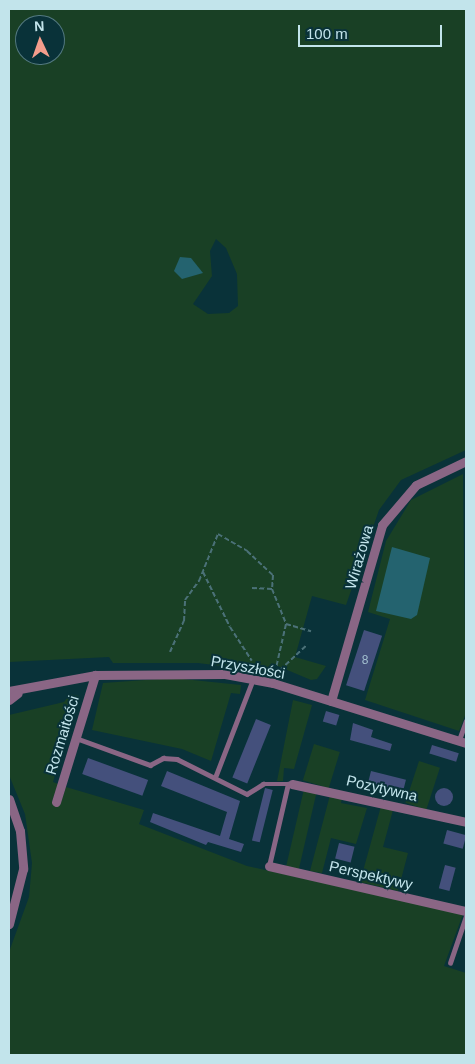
<!DOCTYPE html>
<html>
<head>
<meta charset="utf-8">
<style>
	body { margin:0 }
	#map { position:relative; width:475px; height:1064px; overflow:hidden; background:#093239; font-family:Arial,sans-serif }
	div>[style] { position:absolute }
	.green>* { inset:0; background:#194025; transform-origin:0 0 }
	.water>* { inset:0; background:#24636f }
	.building>* { inset:0; background:#44507c; transform-origin:0 0 }
	.round { border-radius:50% }
	.path>* { height:2px; margin-top:-1px; transform-origin:0; background:repeating-linear-gradient(90deg,#4b7178 0 5px,transparent 0 7.5px) }
	.service>* { height:4.5px; margin:-2.25px; padding:0 2.25px; transform-origin:2.25px; border-radius:2.25px; background:#8a6685 }
	.minor>* { height:9px; margin:-4.5px; padding:0 4.5px; transform-origin:4.5px; border-radius:4.5px; background:#8a6685 }
	span { translate:-50% -50%; white-space:nowrap; text-align:center; line-height:1.15; -webkit-text-stroke:4px #093239; paint-order:stroke }
	.number-label { font-size:12px; color:#a2bfcf }
	.number-label span { -webkit-text-stroke-width:0 }
	.street-label { font-size:15px; color:#c2e4eb }
	.frame { position:absolute; inset:0; border:10px solid #c2e4eb; pointer-events:none }
	.north { position:absolute; left:15px; top:15px; width:50px; height:50px; box-sizing:border-box; background:#093239; border:1px solid #537980; border-radius:50%; rotate:357deg; font-size:14px; font-weight:700; line-height:20px; text-align:center; color:#c2e4eb }
	.north::after { content:''; display:block; margin:auto; width:18px; height:22px; background:#f49d8c; clip-path:polygon(50% 0,100% 100%,50% 72%,0 100%) }
	.scale { position:absolute; left:298px; top:25px; width:144px; height:22px; box-sizing:border-box; border:2px solid #c2e4eb; border-top:0; padding-left:6px; font-size:15px; line-height:18px; white-space:nowrap; color:#c2e4eb; -webkit-text-stroke:4px #093239; paint-order:stroke }
</style>
</head>
<body>
<div id="map">
	<div class="green">
		<div style="clip-path:polygon(evenodd,9px 9px,466px 9px,466px 450px,401px 480px,379px 510px,346px 605px,312px 596px,295px 657px,326px 666px,317px 679px,311px 680px,273px 664px,270px 672px,198px 663px,113px 663px,109px 657px,9px 662px,9px 9px,25px 25px,55px 25px,55px 55px,25px 55px,25px 25px,9px 9px,216px 239px,226px 248px,237px 274px,238px 306px,229px 313px,208px 314px,193px 304px,212px 276px,210px 251px,216px 239px)"></div>
		<div style="clip-path:polygon(463px 474px,466px 713px,459px 731px,365px 700px,390px 619px,368px 612px,386px 541px,411px 500px)"></div>
		<div style="clip-path:polygon(173px 678px,241px 685px,240px 694px,231px 693px,211px 761px,182px 749px,92px 730px,103px 683px)"></div>
		<div style="clip-path:polygon(70px 694px,79px 696px,53px 782px,58px 784px,52px 802px,60px 805px,66px 787px,144px 810px,139px 824px,247px 866px,463px 914px,444px 966px,466px 973px,466px 1055px,9px 1055px,9px 952px,29px 897px,32px 863px,25px 814px,9px 775px,9px 715px,64px 702px)"></div>
		<div style="clip-path:polygon(293px 700px,312px 705px,294px 769px,284px 768px,283px 781px,277px 781px)"></div>
		<div style="left:314px;top:744px;width:27px;height:38px;rotate:17deg"></div>
		<div style="left:419px;top:761px;width:22px;height:44px;rotate:18deg"></div>
		<div style="left:304px;top:789px;width:13px;height:79px;rotate:13deg"></div>
		<div style="clip-path:polygon(330px 795px,342px 798px,341px 803px,367px 808px,356px 844px,331px 838px,322px 873px,310px 871px)"></div>
		<div style="clip-path:polygon(381px 806px,393px 810px,383px 847px,408px 853px,398px 891px,360px 882px)"></div>
	</div>
	<div class="water">
		<div style="clip-path:polygon(180px 257px,191px 258px,203px 273px,182px 279px,174px 271px)"></div>
		<div style="clip-path:polygon(392px 547px,430px 558px,417px 615px,411px 619px,376px 611px)"></div>
	</div>
	<div class="building">
		<div style="left:364px;top:630px;width:19px;height:58px;rotate:18deg"></div>
		<div style="left:326px;top:711px;width:14px;height:11px;rotate:17deg"></div>
		<div style="left:256px;top:719px;width:16px;height:63px;rotate:22deg"></div>
		<div style="clip-path:polygon(353px 723px,373px 730px,371px 737px,392px 744px,390px 751px,350px 740px)"></div>
		<div style="left:432px;top:745px;width:28px;height:9px;rotate:17deg"></div>
		<div style="left:88px;top:758px;width:64px;height:17px;rotate:20deg"></div>
		<div style="clip-path:polygon(167px 771px,240px 801px,229px 839px,244px 844px,241px 852px,208px 842px,206px 845px,150px 822px,153px 813px,220px 836px,227px 812px,161px 786px)"></div>
		<div style="left:371px;top:771px;width:36px;height:14px;rotate:14deg"></div>
		<div style="left:265px;top:788px;width:8px;height:54px;rotate:14deg"></div>
		<div class="round" style="left:435px;top:788px;width:18px;height:18px"></div>
		<div style="left:447px;top:830px;width:20px;height:14px;rotate:15deg"></div>
		<div style="left:339px;top:843px;width:16px;height:16px;rotate:14deg"></div>
		<div style="left:445px;top:865px;width:11px;height:24px;rotate:15deg"></div>
	</div>
	<div class="path">
		<div style="left:203px;top:572px;width:61px;rotate:63.9deg"></div>
		<div style="left:230px;top:627px;width:40px;rotate:57.1deg"></div>
		<div style="left:252px;top:588px;width:20px;rotate:3deg"></div>
		<div style="left:286px;top:624px;width:26px;rotate:16deg"></div>
		<div style="left:170px;top:652px;width:34px;rotate:-66deg"></div>
		<div style="left:184px;top:621px;width:21px;rotate:-87deg"></div>
		<div style="left:185px;top:600px;width:24px;rotate:-54deg"></div>
		<div style="left:199px;top:581px;width:51px;rotate:-68deg"></div>
		<div style="left:218px;top:534px;width:34px;rotate:30deg"></div>
		<div style="left:247px;top:551px;width:35px;rotate:43deg"></div>
		<div style="left:273px;top:575px;width:14px;rotate:94deg"></div>
		<div style="left:272px;top:589px;width:38px;rotate:68deg"></div>
		<div style="left:286px;top:624px;width:45px;rotate:102.8deg"></div>
		<div style="left:9px;top:666px;width:1px;rotate:-90deg"></div>
		<div style="left:280px;top:670px;width:37px;rotate:-43deg"></div>
	</div>
	<div class="service">
		<div style="left:76px;top:738px;width:79px;rotate:20deg"></div>
		<div style="left:150px;top:765px;width:15px;rotate:-28deg"></div>
		<div style="left:163px;top:758px;width:14px;rotate:4deg"></div>
		<div style="left:177px;top:759px;width:78px;rotate:26.6deg"></div>
		<div style="left:247px;top:794px;width:19px;rotate:-32deg"></div>
		<div style="left:263px;top:784px;width:29px"></div>
		<div style="left:459px;top:740px;width:20px;rotate:-70deg"></div>
		<div style="left:216px;top:775px;width:103px;rotate:-68.9deg"></div>
		<div style="left:269px;top:866px;width:84px;rotate:-77deg"></div>
		<div style="left:450px;top:963px;width:50px;rotate:-71.2deg"></div>
	</div>
	<div class="minor">
		<div style="left:9px;top:691px;width:87px;rotate:-10.5deg"></div>
		<div style="left:95px;top:675px;width:130px;rotate:-0.4deg"></div>
		<div style="left:225px;top:674px;width:49px;rotate:10.6deg"></div>
		<div style="left:273px;top:683px;width:202px;rotate:17.3deg"></div>
		<div style="left:9px;top:700px;width:11px;rotate:-38deg"></div>
		<div style="left:331px;top:701px;width:183px;rotate:-73.8deg"></div>
		<div style="left:382px;top:525px;width:52px;rotate:-49.6deg"></div>
		<div style="left:416px;top:485px;width:55px;rotate:-25.6deg"></div>
		<div style="left:292px;top:784px;width:178px;rotate:12.3deg"></div>
		<div style="left:9px;top:799px;width:34px;rotate:71deg"></div>
		<div style="left:20px;top:831px;width:38px;rotate:85deg"></div>
		<div style="left:23px;top:869px;width:57px;rotate:104.3deg"></div>
		<div style="left:56px;top:802px;width:133px;rotate:-72.9deg"></div>
		<div style="left:269px;top:866px;width:202px;rotate:12.9deg"></div>
	</div>
	<div class="number-label">
		<span style="left:365px;top:661px">8</span>
	</div>
	<div class="street-label">
		<span style="left:359px;top:557px;rotate:-74deg">Wirażowa</span>
		<span style="left:248px;top:667px;rotate:10deg">Przyszłości</span>
		<span style="left:62px;top:735px;rotate:-73deg">Rozmaitości</span>
		<span style="left:382px;top:788px;rotate:13deg">Pozytywna</span>
		<span style="left:371px;top:875px;rotate:13deg">Perspektywy</span>
	</div>
	<div class="frame"></div>
	<div class="north">N</div>
	<div class="scale">100 m</div>
</div>
</body>
</html>
